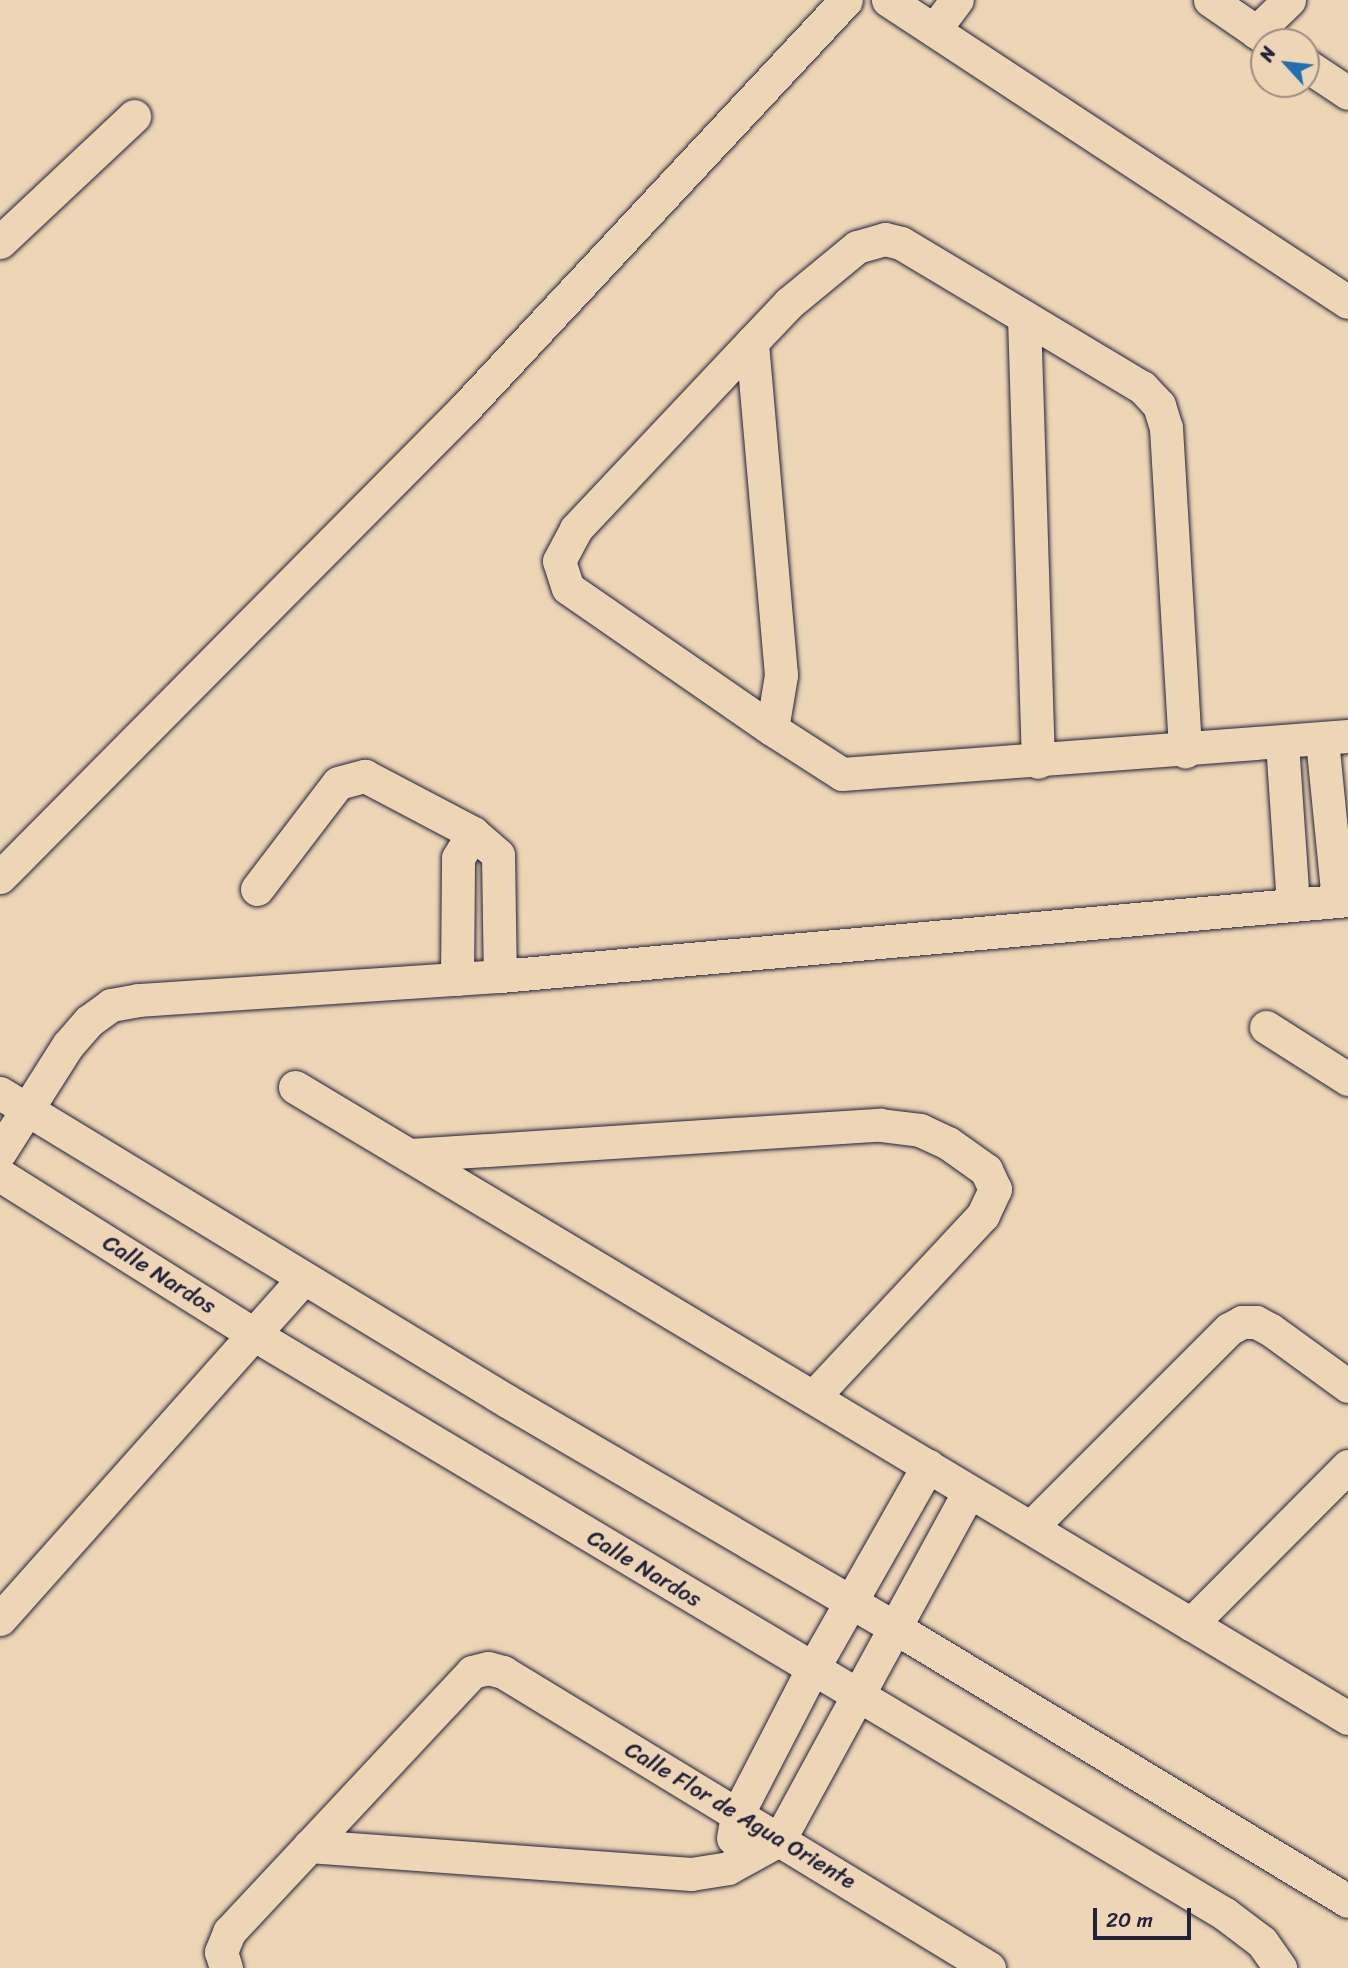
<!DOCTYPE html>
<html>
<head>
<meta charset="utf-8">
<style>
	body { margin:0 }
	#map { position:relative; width:1348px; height:1968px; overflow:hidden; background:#edd6b6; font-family:Sriracha,sans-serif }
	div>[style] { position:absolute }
	.roads { filter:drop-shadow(0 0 2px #22223b) drop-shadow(0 0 2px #22223b) }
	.street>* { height:33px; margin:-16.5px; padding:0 16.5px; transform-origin:16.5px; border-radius:16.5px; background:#edd6b6 }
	span { translate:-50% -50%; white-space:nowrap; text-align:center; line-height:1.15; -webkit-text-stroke:5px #edd6b6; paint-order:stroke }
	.street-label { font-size:23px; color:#22223b }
	.north { position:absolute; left:1250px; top:28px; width:70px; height:70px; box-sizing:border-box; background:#edd6b6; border:2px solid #9c8e85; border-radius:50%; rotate:297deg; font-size:19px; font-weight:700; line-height:28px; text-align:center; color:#22223b }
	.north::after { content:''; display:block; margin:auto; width:24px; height:32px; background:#1f6fb2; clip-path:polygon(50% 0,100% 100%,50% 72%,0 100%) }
	.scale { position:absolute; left:1093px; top:1908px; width:98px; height:32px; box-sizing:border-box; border:4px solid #22223b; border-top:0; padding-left:9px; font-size:21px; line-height:24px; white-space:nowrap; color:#22223b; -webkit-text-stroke:5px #edd6b6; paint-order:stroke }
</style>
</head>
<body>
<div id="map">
	<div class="roads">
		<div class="street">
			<div style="left:888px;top:0;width:550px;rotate:33.29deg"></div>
			<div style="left:1210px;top:0;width:74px;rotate:34.5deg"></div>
			<div style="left:934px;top:30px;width:38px;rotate:-53deg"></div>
			<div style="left:1256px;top:32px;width:46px;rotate:-44.1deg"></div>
			<div style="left:1306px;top:65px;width:50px;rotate:33.7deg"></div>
			<div style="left:0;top:242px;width:184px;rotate:-43.2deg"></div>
			<div style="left:1024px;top:317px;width:445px;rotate:88.2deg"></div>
			<div style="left:752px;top:342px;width:257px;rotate:133.3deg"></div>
			<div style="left:576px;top:529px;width:36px;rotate:118deg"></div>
			<div style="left:559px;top:561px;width:28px;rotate:72deg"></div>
			<div style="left:568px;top:588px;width:248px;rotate:34.7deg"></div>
			<div style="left:772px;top:729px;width:83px;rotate:32.7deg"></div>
			<div style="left:842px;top:774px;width:507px;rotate:-4.29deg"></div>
			<div style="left:772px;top:729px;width:55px;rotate:-80.5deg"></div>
			<div style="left:781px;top:675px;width:334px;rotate:-95deg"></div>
			<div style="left:752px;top:342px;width:54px;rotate:-46.5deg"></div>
			<div style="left:789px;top:303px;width:88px;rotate:-39.5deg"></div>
			<div style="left:857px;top:247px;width:29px;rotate:-16deg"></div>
			<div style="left:885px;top:239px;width:16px;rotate:14deg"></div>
			<div style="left:901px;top:243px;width:281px;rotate:30.9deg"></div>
			<div style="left:1142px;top:387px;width:25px;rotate:47deg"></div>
			<div style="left:1159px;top:405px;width:24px;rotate:73deg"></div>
			<div style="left:1166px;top:428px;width:324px;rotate:86.6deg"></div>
			<div style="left:1322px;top:740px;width:161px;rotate:84.3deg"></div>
			<div style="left:1282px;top:743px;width:161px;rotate:86.1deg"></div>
			<div style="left:0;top:877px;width:660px;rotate:-45.25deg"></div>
			<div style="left:465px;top:408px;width:558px;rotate:-46.96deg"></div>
			<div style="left:257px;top:889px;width:133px;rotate:-52.6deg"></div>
			<div style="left:338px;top:783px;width:28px;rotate:-15deg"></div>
			<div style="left:365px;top:776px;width:122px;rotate:27.8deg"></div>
			<div style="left:473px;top:833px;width:33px;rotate:41deg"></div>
			<div style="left:498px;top:855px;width:121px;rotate:89.1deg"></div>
			<div style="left:457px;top:979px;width:121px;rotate:-89.5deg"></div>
			<div style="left:458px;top:858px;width:29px;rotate:-59deg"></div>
			<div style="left:1266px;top:1027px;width:97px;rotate:32.4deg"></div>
			<div style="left:295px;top:1087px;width:1045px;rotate:30.94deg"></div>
			<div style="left:0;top:1093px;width:593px;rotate:31.28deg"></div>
			<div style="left:507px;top:1401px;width:448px;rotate:30.3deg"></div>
			<div style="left:894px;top:1627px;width:530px;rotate:31.11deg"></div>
			<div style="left:0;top:1152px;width:127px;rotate:-57.6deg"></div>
			<div style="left:68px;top:1045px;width:32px;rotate:-49deg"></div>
			<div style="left:89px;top:1021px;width:27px;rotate:-36deg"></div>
			<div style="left:111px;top:1005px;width:27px;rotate:-10deg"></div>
			<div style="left:138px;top:1000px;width:363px;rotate:-3.8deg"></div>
			<div style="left:500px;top:976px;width:851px;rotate:-5.12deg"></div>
			<div style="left:410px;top:1155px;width:471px;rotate:-3.7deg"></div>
			<div style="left:880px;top:1125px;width:40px;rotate:7.1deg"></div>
			<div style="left:920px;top:1130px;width:31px;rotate:25deg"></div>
			<div style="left:948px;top:1143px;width:47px;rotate:35.4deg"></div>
			<div style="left:986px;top:1170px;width:21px;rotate:65deg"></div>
			<div style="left:995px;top:1189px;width:29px;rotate:115deg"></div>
			<div style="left:983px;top:1215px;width:249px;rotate:133deg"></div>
			<div style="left:0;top:1175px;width:301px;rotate:32.1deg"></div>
			<div style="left:255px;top:1335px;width:1130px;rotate:30.83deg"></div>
			<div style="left:1225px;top:1914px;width:46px;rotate:37.1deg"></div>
			<div style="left:1262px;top:1942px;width:32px;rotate:55deg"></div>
			<div style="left:1348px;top:1466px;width:223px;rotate:134.8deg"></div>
			<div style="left:1191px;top:1624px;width:183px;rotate:30.9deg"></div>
			<div style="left:1031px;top:1527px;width:280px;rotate:-45deg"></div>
			<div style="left:1229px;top:1329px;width:15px;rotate:-28deg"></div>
			<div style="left:1242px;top:1322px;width:14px"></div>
			<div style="left:1256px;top:1322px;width:17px;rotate:28deg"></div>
			<div style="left:1271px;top:1330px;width:95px;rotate:36deg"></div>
			<div style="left:0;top:1619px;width:455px;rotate:-48.3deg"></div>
			<div style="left:733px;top:1838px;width:23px;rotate:-80deg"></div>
			<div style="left:737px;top:1815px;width:163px;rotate:-62.7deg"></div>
			<div style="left:812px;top:1670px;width:235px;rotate:-60.4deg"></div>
			<div style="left:309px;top:1846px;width:383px;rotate:4.2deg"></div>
			<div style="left:691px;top:1874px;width:37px;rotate:-9deg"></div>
			<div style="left:728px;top:1868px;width:58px;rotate:-28.8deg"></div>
			<div style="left:779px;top:1840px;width:397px;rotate:-61.4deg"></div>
			<div style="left:226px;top:1968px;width:17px;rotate:-107deg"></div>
			<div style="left:221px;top:1952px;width:22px;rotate:-68deg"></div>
			<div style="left:229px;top:1932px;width:356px;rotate:-46.9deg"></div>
			<div style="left:472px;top:1672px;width:16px;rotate:-14deg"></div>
			<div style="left:488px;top:1668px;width:16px;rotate:15deg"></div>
			<div style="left:503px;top:1672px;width:569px;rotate:31.34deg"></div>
		</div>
	</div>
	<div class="street-label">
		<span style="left:159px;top:1275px;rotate:32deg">Calle Nardos</span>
		<span style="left:644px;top:1569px;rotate:31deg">Calle Nardos</span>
		<span style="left:740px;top:1816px;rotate:31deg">Calle Flor de Agua Oriente</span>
	</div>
	<div class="north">N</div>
	<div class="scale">20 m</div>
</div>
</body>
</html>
